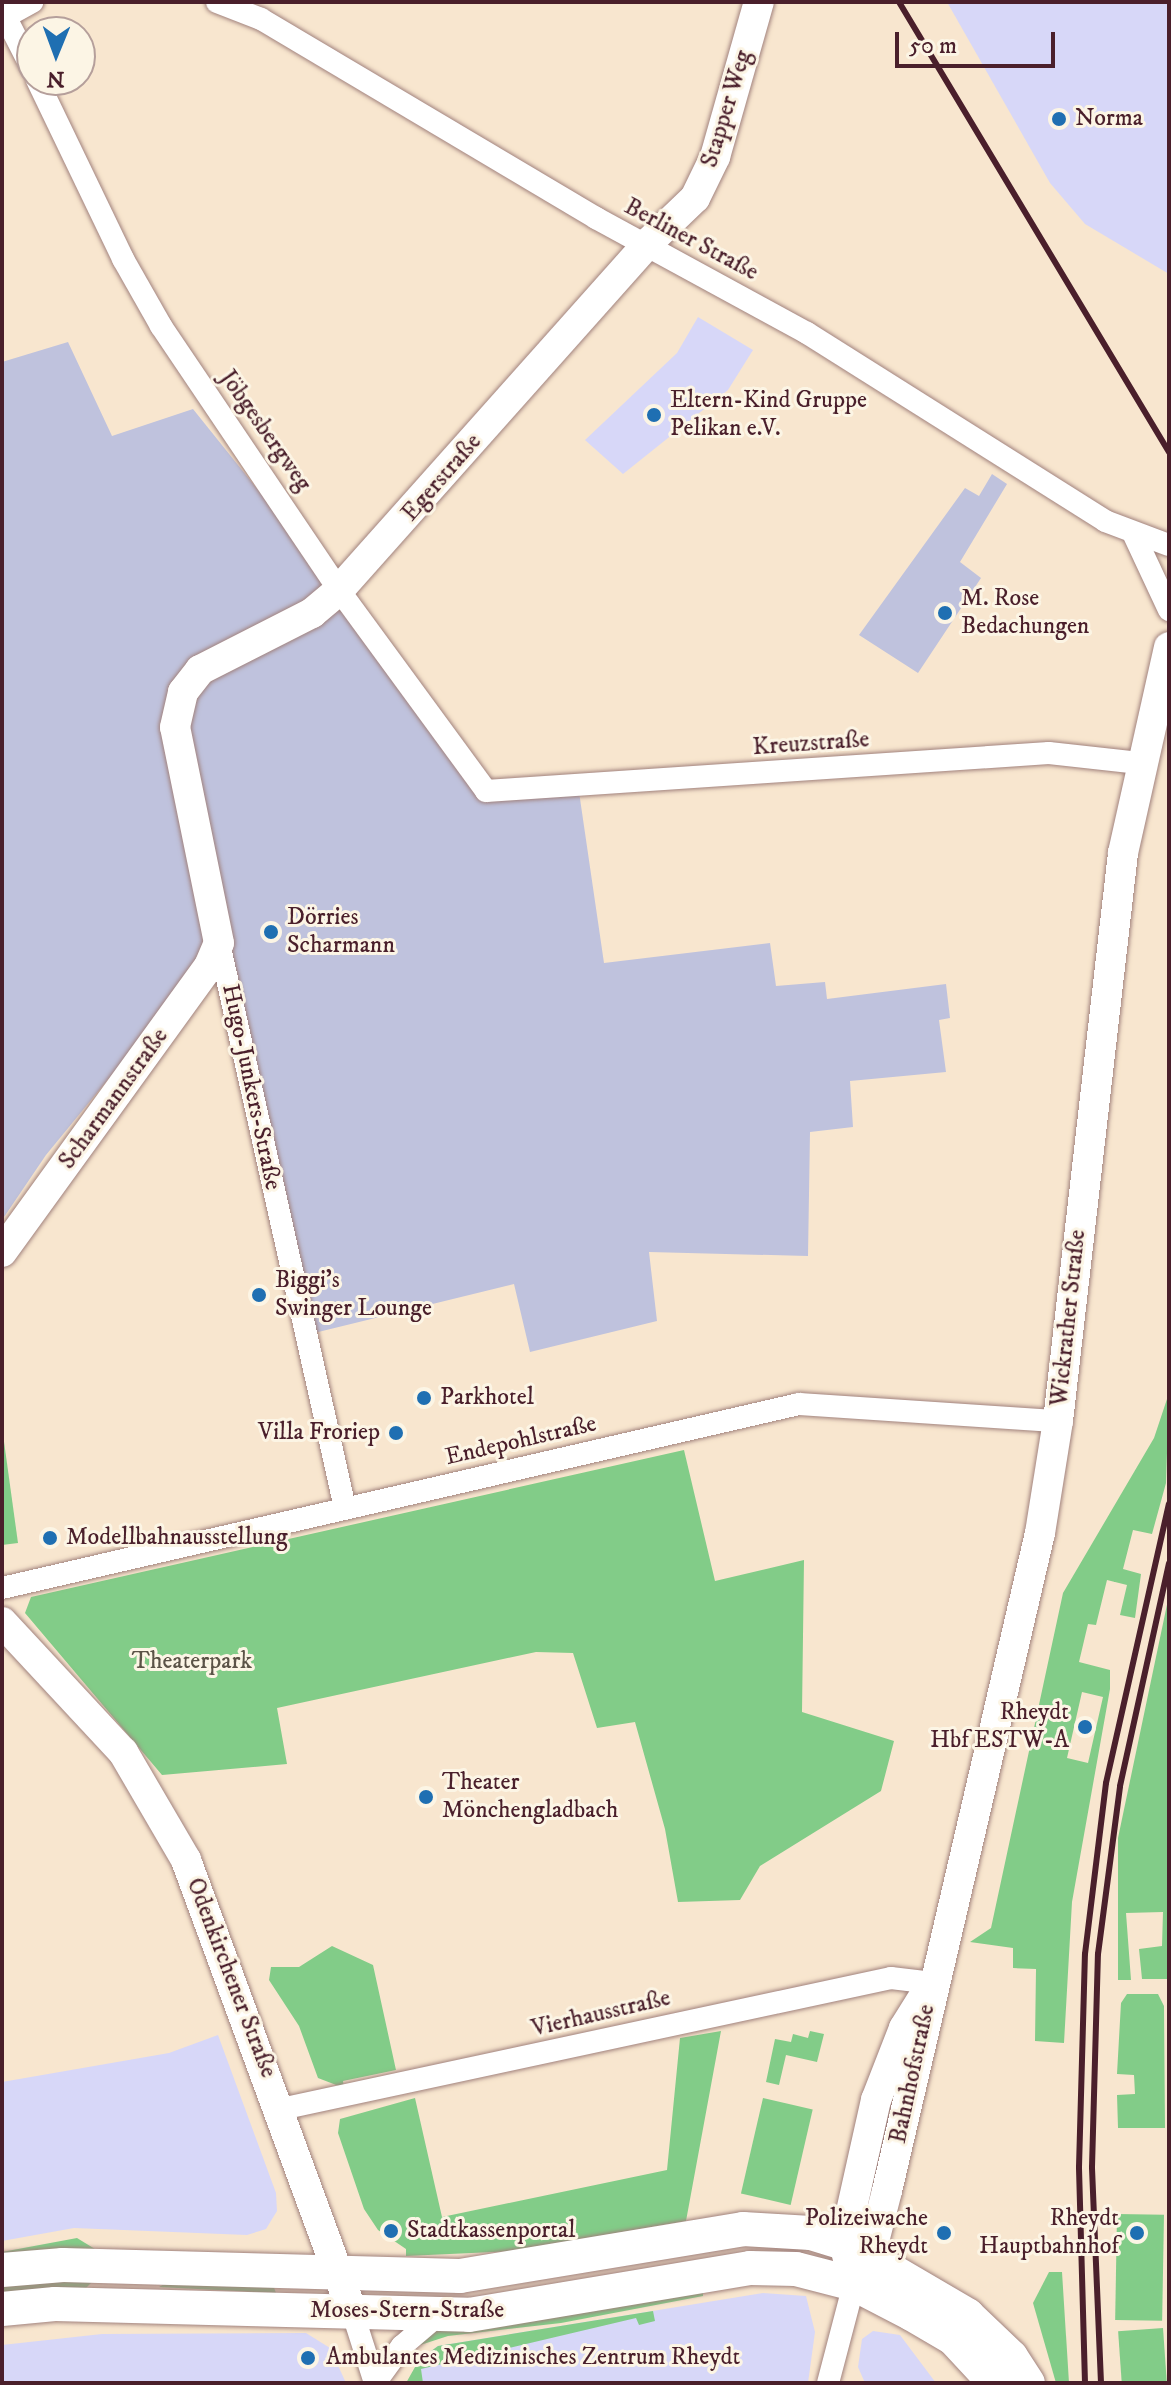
<!DOCTYPE html>
<html>
<head>
<meta charset="utf-8">
<style>
	body { margin:0 }
	#map { position:relative; width:1171px; height:2385px; overflow:hidden; background:#f8e6cf; font-family:"IM FELL DW Pica",serif }
	div>[style] { position:absolute }
	.built>* { inset:0; background:#d7d7f8 }
	.industrial>* { inset:0; background:#bfc2dd }
	.green>* { inset:0; background:#82cc88; transform-origin:0 0 }
	.roads { filter:drop-shadow(0 0 2px #a1827d) drop-shadow(0 0 2px #a1827d) }
	.minor>* { height:22px; margin:-11px; padding:0 11px; transform-origin:11px; border-radius:11px; background:#fff }
	.secondary>* { height:30px; margin:-15px; padding:0 15px; transform-origin:15px; border-radius:15px; background:#fff }
	.primary>* { height:34px; margin:-17px; padding:0 17px; transform-origin:17px; border-radius:17px; background:#fff }
	.rail>* { height:6px; margin:-3px; padding:0 3px; transform-origin:3px; border-radius:3px; background:#4a1f2b }
	.dots>* { width:22px; height:22px; translate:-50% -50%; box-sizing:border-box; border:4px solid #fcf5e5; border-radius:50% }
	span { translate:-50% -50%; white-space:nowrap; text-align:center; line-height:1.15; -webkit-text-stroke:6px #fcf5e5; paint-order:stroke }
	.street-label { font-size:24px; color:#4a1f2b }
	.poi-label { font-size:24px; color:#4a1f2b }
	.left { translate:0 -50%; text-align:left }
	.right { translate:-100% -50%; text-align:right }
	.park-label { font-size:24px; color:#5b5347 }
	.frame { position:absolute; inset:0; border:4px solid #4a1f2b; pointer-events:none }
	.north { position:absolute; left:16px; top:16px; width:80px; height:80px; box-sizing:border-box; background:#fcf5e5; border:2px solid #b59f9b; border-radius:50%; rotate:181deg; font-size:22px; font-weight:700; line-height:32px; text-align:center; color:#4a1f2b }
	.north::after { content:''; display:block; margin:auto; width:28px; height:36px; background:#1f6fb2; clip-path:polygon(50% 0,100% 100%,50% 72%,0 100%) }
	.scale { position:absolute; left:895px; top:32px; width:160px; height:36px; box-sizing:border-box; border:4px solid #4a1f2b; border-top:0; padding-left:10px; font-size:24px; line-height:28px; white-space:nowrap; color:#4a1f2b; -webkit-text-stroke:6px #fcf5e5; paint-order:stroke }
</style>
</head>
<body>
<div id="map">
	<div class="built">
		<div style="clip-path:polygon(947px 2px,1169px 2px,1169px 274px,1085px 224px,1050px 183px)"></div>
		<div style="clip-path:polygon(698px 317px,753px 350px,728px 390px,623px 474px,585px 440px,677px 353px)"></div>
		<div style="clip-path:polygon(218px 2035px,276px 2193px,277px 2211px,266px 2229px,247px 2235px,74px 2228px,2px 2241px,2px 2082px,169px 2053px)"></div>
		<div style="clip-path:polygon(763px 2293px,806px 2296px,815px 2332px,808px 2383px,407px 2383px,419px 2360px,438px 2346px)"></div>
		<div style="clip-path:polygon(873px 2331px,900px 2335px,936px 2383px,865px 2383px,858px 2367px,862px 2339px)"></div>
		<div style="clip-path:polygon(306px 2333px,330px 2348px,346px 2383px,2px 2383px,2px 2345px,102px 2334px)"></div>
	</div>
	<div class="industrial">
		<div style="clip-path:polygon(68px 342px,112px 436px,193px 409px,340px 592px,486px 791px,578px 785px,604px 963px,770px 943px,776px 986px,825px 982px,827px 999px,946px 984px,950px 1018px,939px 1020px,946px 1072px,850px 1081px,853px 1127px,810px 1132px,808px 1256px,649px 1252px,657px 1321px,530px 1352px,514px 1284px,306px 1335px,219px 944px,46px 1155px,2px 1220px,2px 362px)"></div>
		<div style="clip-path:polygon(992px 474px,1007px 484px,960px 562px,981px 578px,918px 673px,859px 635px,965px 488px,979px 496px)"></div>
	</div>
	<div class="green">
		<div style="clip-path:polygon(evenodd,1169px 1393px,1166px 1483px,1152px 1534px,1133px 1530px,1123px 1569px,1141px 1574px,1135px 1618px,1120px 1615px,1127px 1585px,1107px 1580px,1096px 1625px,1088px 1624px,1079px 1662px,1110px 1670px,1110px 1689px,1072px 1902px,1064px 2043px,1035px 2041px,1036px 1969px,1013px 1968px,1013px 1948px,970px 1942px,991px 1928px,1063px 1593px,1154px 1438px,1169px 1393px,1082px 1692px,1103px 1697px,1088px 1763px,1067px 1758px,1082px 1692px)"></div>
		<div style="clip-path:polygon(2px 1427px,18px 1543px,2px 1545px)"></div>
		<div style="clip-path:polygon(684px 1450px,715px 1581px,804px 1560px,802px 1712px,894px 1741px,881px 1791px,760px 1866px,740px 1900px,678px 1902px,665px 1829px,635px 1722px,597px 1728px,573px 1653px,536px 1652px,277px 1708px,287px 1764px,162px 1775px,25px 1613px,31px 1597px)"></div>
		<div style="clip-path:polygon(1169px 1595px,1169px 1964px,1167px 1979px,1142px 1979px,1139px 1949px,1162px 1946px,1163px 1912px,1126px 1913px,1131px 1980px,1118px 1980px,1118px 1838px)"></div>
		<div style="clip-path:polygon(332px 1946px,373px 1965px,396px 2070px,343px 2081px,344px 2088px,318px 2078px,299px 2026px,269px 1980px,271px 1967px,299px 1967px)"></div>
		<div style="clip-path:polygon(1127px 1994px,1158px 1994px,1164px 2006px,1165px 2128px,1118px 2128px,1117px 2095px,1135px 2094px,1134px 2075px,1117px 2074px,1121px 2003px)"></div>
		<div style="clip-path:polygon(721px 2031px,686px 2221px,514px 2251px,406px 2256px,406px 2249px,378px 2230px,364px 2209px,338px 2133px,340px 2119px,415px 2098px,442px 2217px,667px 2170px,680px 2038px)"></div>
		<div style="clip-path:polygon(810px 2031px,824px 2034px,817px 2062px,786px 2055px,779px 2085px,766px 2082px,775px 2039px,791px 2042px,793px 2034px,808px 2038px)"></div>
		<div style="left:763px;top:2098px;width:51px;height:98px;rotate:13deg"></div>
		<div style="left:1117px;top:2214px;width:47px;height:106px;rotate:1deg"></div>
		<div style="clip-path:polygon(77px 2238px,108px 2257px,2px 2260px,2px 2252px)"></div>
		<div style="clip-path:polygon(1049px 2272px,1062px 2272px,1069px 2383px,1056px 2383px,1033px 2303px)"></div>
		<div style="clip-path:polygon(96px 2278px,79px 2295px,2px 2300px,2px 2282px)"></div>
		<div style="clip-path:polygon(168px 2282px,273px 2285px,276px 2293px,159px 2287px)"></div>
		<div style="clip-path:polygon(703px 2289px,703px 2296px,561px 2323px,448px 2336px,411px 2348px,437px 2330px)"></div>
		<div style="clip-path:polygon(653px 2311px,655px 2321px,639px 2325px,636px 2318px,421px 2369px,423px 2383px,406px 2383px,419px 2360px,438px 2346px)"></div>
		<div style="left:1163px;top:2328px;width:55px;height:45px;rotate:86deg"></div>
	</div>
	<div class="roads">
		<div class="minor">
			<div style="left:217px;top:2px;width:47px;rotate:21.1deg"></div>
			<div style="left:261px;top:19px;width:390px;rotate:30.7deg"></div>
			<div style="left:596px;top:218px;width:240px;rotate:28.6deg"></div>
			<div style="left:807px;top:333px;width:352px;rotate:32.2deg"></div>
			<div style="left:1105px;top:521px;width:68px;rotate:20.6deg"></div>
			<div style="left:2px;top:10px;width:66px;rotate:63deg"></div>
			<div style="left:7px;top:16px;width:29px;rotate:-29deg"></div>
			<div style="left:37px;top:80px;width:199px;rotate:64.3deg"></div>
			<div style="left:123px;top:259px;width:77px;rotate:60.4deg"></div>
			<div style="left:161px;top:326px;width:318px;rotate:56deg"></div>
			<div style="left:339px;top:590px;width:249px;rotate:53.8deg"></div>
			<div style="left:486px;top:791px;width:564px;rotate:-3.86deg"></div>
			<div style="left:1049px;top:753px;width:91px;rotate:6.3deg"></div>
			<div style="left:1134px;top:535px;width:83px;rotate:65deg"></div>
			<div style="left:219px;top:943px;width:579px;rotate:77.43deg"></div>
			<div style="left:2px;top:1588px;width:818px;rotate:-13deg"></div>
			<div style="left:799px;top:1404px;width:260px;rotate:3.8deg"></div>
			<div style="left:281px;top:2109px;width:624px;rotate:-12.12deg"></div>
			<div style="left:891px;top:1978px;width:42px;rotate:6.8deg"></div>
			<div style="left:353px;top:2314px;width:72px;rotate:72.3deg"></div>
			<div style="left:375px;top:2383px;width:46px;rotate:-53.9deg"></div>
			<div style="left:402px;top:2346px;width:46px;rotate:-40.6deg"></div>
			<div style="left:828px;top:2383px;width:102px;rotate:-75.3deg"></div>
		</div>
		<div class="secondary">
			<div style="left:2px;top:1252px;width:353px;rotate:-54.1deg"></div>
			<div style="left:209px;top:966px;width:25px;rotate:-67deg"></div>
			<div style="left:219px;top:943px;width:220px;rotate:-101.5deg"></div>
			<div style="left:175px;top:727px;width:36px;rotate:-77deg"></div>
			<div style="left:183px;top:692px;width:28px;rotate:-52deg"></div>
			<div style="left:200px;top:670px;width:126px;rotate:-27deg"></div>
			<div style="left:312px;top:613px;width:35px;rotate:-40deg"></div>
			<div style="left:339px;top:590px;width:465px;rotate:-48.3deg"></div>
			<div style="left:648px;top:243px;width:65px;rotate:-43.8deg"></div>
			<div style="left:695px;top:198px;width:46px;rotate:-64deg"></div>
			<div style="left:715px;top:157px;width:161px;rotate:-74.2deg"></div>
			<div style="left:2px;top:1622px;width:178px;rotate:47.1deg"></div>
			<div style="left:123px;top:1752px;width:125px;rotate:59.7deg"></div>
			<div style="left:186px;top:1860px;width:484px;rotate:69.8deg"></div>
			<div style="left:850px;top:2267px;width:25px;rotate:-104deg"></div>
			<div style="left:844px;top:2243px;width:147px;rotate:-77.4deg"></div>
			<div style="left:876px;top:2100px;width:77px;rotate:-68.7deg"></div>
			<div style="left:904px;top:2028px;width:36px;rotate:-58deg"></div>
			<div style="left:859px;top:2276px;width:22px;rotate:-60deg"></div>
			<div style="left:870px;top:2257px;width:68px;rotate:-75.6deg"></div>
			<div style="left:887px;top:2191px;width:676px;rotate:-76.91deg"></div>
			<div style="left:1040px;top:1533px;width:113px;rotate:-80.9deg"></div>
			<div style="left:1058px;top:1421px;width:572px;rotate:-83.47deg"></div>
			<div style="left:1123px;top:853px;width:211px;rotate:-77.4deg"></div>
		</div>
		<div class="primary">
			<div style="left:2px;top:2270px;width:61px;rotate:-4.7deg"></div>
			<div style="left:63px;top:2265px;width:397px;rotate:1.6deg"></div>
			<div style="left:460px;top:2276px;width:287px;rotate:-9.4deg"></div>
			<div style="left:743px;top:2229px;width:68px;rotate:3.4deg"></div>
			<div style="left:811px;top:2233px;width:34px;rotate:17deg"></div>
			<div style="left:844px;top:2243px;width:143px;rotate:30.3deg"></div>
			<div style="left:967px;top:2315px;width:61px;rotate:43.7deg"></div>
			<div style="left:1011px;top:2357px;width:31px;rotate:57deg"></div>
			<div style="left:2px;top:2309px;width:53px;rotate:-5.4deg"></div>
			<div style="left:55px;top:2304px;width:414px;rotate:1.5deg"></div>
			<div style="left:469px;top:2315px;width:285px;rotate:-9.5deg"></div>
			<div style="left:750px;top:2268px;width:46px;rotate:1.2deg"></div>
			<div style="left:796px;top:2269px;width:60px;rotate:14.5deg"></div>
			<div style="left:854px;top:2284px;width:65px;rotate:27.3deg"></div>
			<div style="left:912px;top:2314px;width:48px;rotate:30.3deg"></div>
			<div style="left:953px;top:2338px;width:62px;rotate:47deg"></div>
		</div>
	</div>
	<div class="rail">
		<div style="left:899px;top:2px;width:525px;rotate:59.04deg"></div>
		<div style="left:1085px;top:2383px;width:216px;rotate:-91.6deg"></div>
		<div style="left:1079px;top:2167px;width:213px;rotate:-88.4deg"></div>
		<div style="left:1085px;top:1954px;width:172px;rotate:-83deg"></div>
		<div style="left:1106px;top:1783px;width:286px;rotate:-77.3deg"></div>
		<div style="left:1101px;top:2383px;width:216px;rotate:-92.4deg"></div>
		<div style="left:1092px;top:2167px;width:213px;rotate:-88.4deg"></div>
		<div style="left:1098px;top:1954px;width:169px;rotate:-82.5deg"></div>
		<div style="left:1120px;top:1786px;width:228px;rotate:-77.6deg"></div>
	</div>
	<div class="dots">
		<div style="left:1059px;top:119px;background:#1f6fb2"></div>
		<div style="left:654px;top:415px;background:#1f6fb2"></div>
		<div style="left:945px;top:613px;background:#1f6fb2"></div>
		<div style="left:271px;top:932px;background:#1f6fb2"></div>
		<div style="left:259px;top:1295px;background:#1f6fb2"></div>
		<div style="left:424px;top:1398px;background:#1f6fb2"></div>
		<div style="left:396px;top:1433px;background:#1f6fb2"></div>
		<div style="left:50px;top:1538px;background:#1f6fb2"></div>
		<div style="left:1085px;top:1727px;background:#1f6fb2"></div>
		<div style="left:426px;top:1797px;background:#1f6fb2"></div>
		<div style="left:391px;top:2231px;background:#1f6fb2"></div>
		<div style="left:944px;top:2233px;background:#1f6fb2"></div>
		<div style="left:1137px;top:2233px;background:#1f6fb2"></div>
		<div style="left:308px;top:2358px;background:#1f6fb2"></div>
	</div>
	<div class="street-label">
		<span style="left:727px;top:109px;rotate:-73deg">Stapper Weg</span>
		<span style="left:691px;top:240px;rotate:28deg">Berliner Straße</span>
		<span style="left:265px;top:431px;rotate:55deg">Jöbgesbergweg</span>
		<span style="left:442px;top:478px;rotate:-49deg">Egerstraße</span>
		<span style="left:811px;top:744px;rotate:-4deg">Kreuzstraße</span>
		<span style="left:251px;top:1087px;rotate:78deg">Hugo-Junkers-Straße</span>
		<span style="left:114px;top:1099px;rotate:-54deg">Scharmannstraße</span>
		<span style="left:1069px;top:1318px;rotate:-84deg">Wickrather Straße</span>
		<span style="left:521px;top:1441px;rotate:-13deg">Endepohlstraße</span>
		<span style="left:231px;top:1978px;rotate:69deg">Odenkirchener Straße</span>
		<span style="left:601px;top:2014px;rotate:-13deg">Vierhausstraße</span>
		<span style="left:913px;top:2074px;rotate:-78deg">Bahnhofstraße</span>
		<span style="left:407px;top:2311px">Moses-Stern-Straße</span>
	</div>
	<div class="poi-label">
		<span class="left" style="left:1075px;top:119px">Norma</span>
		<span class="left" style="left:670px;top:415px">Eltern-Kind Gruppe<br>Pelikan e.V.</span>
		<span class="left" style="left:961px;top:613px">M. Rose<br>Bedachungen</span>
		<span class="left" style="left:287px;top:932px">Dörries<br>Scharmann</span>
		<span class="left" style="left:275px;top:1295px">Biggi's<br>Swinger Lounge</span>
		<span class="left" style="left:440px;top:1398px">Parkhotel</span>
		<span class="right" style="left:380px;top:1433px">Villa Froriep</span>
		<span class="left" style="left:66px;top:1538px">Modellbahnausstellung</span>
		<span class="right" style="left:1069px;top:1727px">Rheydt<br>Hbf ESTW-A</span>
		<span class="left" style="left:442px;top:1797px">Theater<br>Mönchengladbach</span>
		<span class="right" style="left:928px;top:2233px">Polizeiwache<br>Rheydt</span>
		<span class="right" style="left:1119px;top:2233px">Rheydt<br>Hauptbahnhof</span>
		<span class="left" style="left:407px;top:2231px">Stadtkassenportal</span>
		<span class="left" style="left:326px;top:2358px">Ambulantes Medizinisches Zentrum Rheydt</span>
	</div>
	<div class="park-label">
		<span style="left:192px;top:1662px">Theaterpark</span>
	</div>
	<div class="frame"></div>
	<div class="north">N</div>
	<div class="scale">50 m</div>
</div>
</body>
</html>
